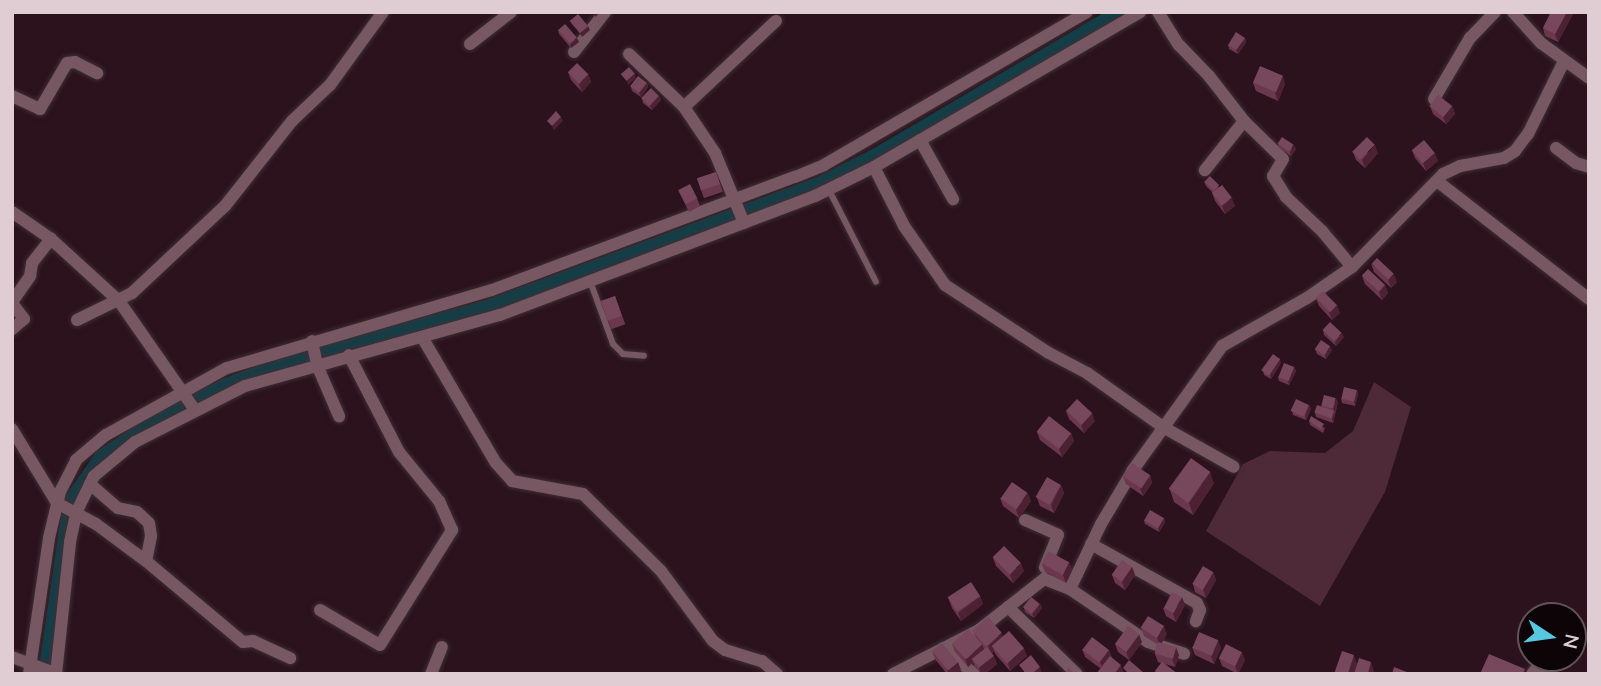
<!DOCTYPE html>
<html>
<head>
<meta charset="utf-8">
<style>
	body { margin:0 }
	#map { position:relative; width:1601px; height:686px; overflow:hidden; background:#2b121c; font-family:"Nunito Sans",sans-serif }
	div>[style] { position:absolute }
	.green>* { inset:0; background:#4e2a38 }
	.canal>* { height:14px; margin:-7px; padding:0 7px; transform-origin:7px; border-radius:7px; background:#133f48 }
	.roads { filter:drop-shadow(0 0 2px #3f2e34) drop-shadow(0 0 2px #3f2e34) }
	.service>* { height:6px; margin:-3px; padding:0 3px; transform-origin:3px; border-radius:3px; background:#765762 }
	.minor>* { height:12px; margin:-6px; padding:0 6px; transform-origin:6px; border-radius:6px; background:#765762 }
	.wall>* { inset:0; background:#6b374d; transform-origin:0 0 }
	.shaded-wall>* { inset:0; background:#4c2233 }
	.building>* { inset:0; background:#77475b; transform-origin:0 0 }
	span { translate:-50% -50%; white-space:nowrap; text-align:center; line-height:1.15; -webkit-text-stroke:5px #0d0407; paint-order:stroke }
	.frame { position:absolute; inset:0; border:14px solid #dfcdd3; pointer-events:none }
	.north { position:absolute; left:1517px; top:602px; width:70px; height:70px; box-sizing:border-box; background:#0d0407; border:2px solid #615459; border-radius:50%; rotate:103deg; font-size:19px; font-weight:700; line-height:28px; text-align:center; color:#dfcdd3 }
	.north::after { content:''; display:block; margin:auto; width:24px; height:32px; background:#56c9e1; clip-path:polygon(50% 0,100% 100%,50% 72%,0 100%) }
</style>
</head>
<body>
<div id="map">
	<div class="green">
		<div style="clip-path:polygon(1374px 382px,1411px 407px,1385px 492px,1320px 606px,1206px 531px,1243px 464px,1270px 451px,1325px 453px,1353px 431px)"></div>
	</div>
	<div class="canal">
		<div style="left:45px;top:674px;width:174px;rotate:-81.7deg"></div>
		<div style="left:70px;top:502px;width:55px;rotate:-55.4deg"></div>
		<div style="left:101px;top:457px;width:70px;rotate:-33.9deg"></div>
		<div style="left:159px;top:418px;width:75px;rotate:-26.2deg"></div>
		<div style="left:226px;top:385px;width:70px;rotate:-21deg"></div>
		<div style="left:291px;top:360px;width:202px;rotate:-15.2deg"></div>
		<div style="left:486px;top:307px;width:357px;rotate:-20.3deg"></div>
		<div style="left:821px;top:183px;width:62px;rotate:-27deg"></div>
		<div style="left:876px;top:155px;width:282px;rotate:-30.5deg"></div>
	</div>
	<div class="roads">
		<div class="service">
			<div style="left:829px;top:190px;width:103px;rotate:62.9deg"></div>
			<div style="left:590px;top:281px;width:67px;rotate:69.9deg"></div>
			<div style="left:613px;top:344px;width:14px;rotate:45deg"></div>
			<div style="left:623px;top:354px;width:21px;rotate:5deg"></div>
		</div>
		<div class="minor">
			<div style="left:1158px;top:12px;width:39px;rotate:58deg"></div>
			<div style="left:1179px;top:45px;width:43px;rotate:45.9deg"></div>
			<div style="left:1209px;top:76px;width:57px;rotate:52.1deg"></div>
			<div style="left:1244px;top:121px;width:63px;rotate:128.5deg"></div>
			<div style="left:1513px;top:12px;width:42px;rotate:47.9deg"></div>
			<div style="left:1541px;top:43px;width:59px;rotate:36.1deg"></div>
			<div style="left:470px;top:44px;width:52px;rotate:-38deg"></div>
			<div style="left:574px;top:52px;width:51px;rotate:-52.2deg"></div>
			<div style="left:629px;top:54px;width:76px;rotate:43.9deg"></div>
			<div style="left:12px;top:96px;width:31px;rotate:25deg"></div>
			<div style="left:40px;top:109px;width:53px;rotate:-59.6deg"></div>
			<div style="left:67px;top:63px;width:8px;rotate:-7deg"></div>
			<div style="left:75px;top:62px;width:25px;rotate:27deg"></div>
			<div style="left:1434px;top:99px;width:71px;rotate:-59.5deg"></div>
			<div style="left:1470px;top:38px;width:36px;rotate:-46deg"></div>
			<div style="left:1244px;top:121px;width:54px;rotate:44.3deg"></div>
			<div style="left:1283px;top:159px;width:20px;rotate:120deg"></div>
			<div style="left:1273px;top:176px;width:25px;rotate:58deg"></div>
			<div style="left:1286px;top:197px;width:50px;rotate:43.4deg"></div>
			<div style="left:1322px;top:231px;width:47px;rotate:50.2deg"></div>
			<div style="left:920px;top:140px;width:68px;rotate:60.8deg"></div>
			<div style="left:1556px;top:148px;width:25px;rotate:37deg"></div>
			<div style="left:1576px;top:163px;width:14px;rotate:17deg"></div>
			<div style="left:874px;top:167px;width:66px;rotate:63deg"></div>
			<div style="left:904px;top:226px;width:72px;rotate:55.2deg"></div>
			<div style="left:945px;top:285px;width:124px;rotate:33.2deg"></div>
			<div style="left:1049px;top:353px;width:43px;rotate:27.8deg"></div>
			<div style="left:1087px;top:373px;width:93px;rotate:35.4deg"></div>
			<div style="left:1163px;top:427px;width:81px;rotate:29.4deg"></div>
			<div style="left:1437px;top:181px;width:192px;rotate:37.8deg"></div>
			<div style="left:12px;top:212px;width:47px;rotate:34.7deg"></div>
			<div style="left:51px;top:239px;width:92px;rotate:42.4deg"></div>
			<div style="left:119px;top:301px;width:133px;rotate:55.1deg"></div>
			<div style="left:744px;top:223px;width:76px;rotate:-112.5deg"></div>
			<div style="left:715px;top:153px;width:55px;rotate:-124deg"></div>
			<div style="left:684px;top:107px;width:126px;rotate:-43.1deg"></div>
			<div style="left:12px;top:302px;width:32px;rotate:-55deg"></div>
			<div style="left:30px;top:276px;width:13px;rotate:-81deg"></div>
			<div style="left:32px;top:263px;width:31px;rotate:-52deg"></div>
			<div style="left:12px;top:303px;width:20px;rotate:53deg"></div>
			<div style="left:24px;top:319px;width:16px;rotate:140deg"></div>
			<div style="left:77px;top:320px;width:61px;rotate:-26.1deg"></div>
			<div style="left:132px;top:293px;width:127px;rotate:-43.1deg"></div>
			<div style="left:225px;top:206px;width:108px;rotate:-51.8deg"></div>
			<div style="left:292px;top:121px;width:52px;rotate:-43.5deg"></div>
			<div style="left:330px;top:85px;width:90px;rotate:-54deg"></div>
			<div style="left:422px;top:337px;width:146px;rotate:59.6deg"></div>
			<div style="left:496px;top:463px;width:24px;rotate:48deg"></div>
			<div style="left:512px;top:481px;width:72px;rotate:10.4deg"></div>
			<div style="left:583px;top:494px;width:110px;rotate:44.6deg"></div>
			<div style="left:661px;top:571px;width:87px;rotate:53.4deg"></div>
			<div style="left:713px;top:641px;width:15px;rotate:37deg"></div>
			<div style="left:725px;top:650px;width:39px;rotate:17deg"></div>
			<div style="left:762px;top:661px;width:20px;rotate:41deg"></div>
			<div style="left:312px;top:341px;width:25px;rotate:78deg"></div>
			<div style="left:317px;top:365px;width:56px;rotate:66.7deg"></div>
			<div style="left:12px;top:429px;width:87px;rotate:58.7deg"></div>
			<div style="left:57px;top:503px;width:44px;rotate:28.3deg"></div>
			<div style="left:96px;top:524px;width:62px;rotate:36.5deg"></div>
			<div style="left:146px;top:561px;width:126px;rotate:39.9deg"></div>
			<div style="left:243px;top:642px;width:10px;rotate:-6deg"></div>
			<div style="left:253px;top:641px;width:41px;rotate:24.7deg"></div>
			<div style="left:90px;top:484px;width:37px;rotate:41deg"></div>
			<div style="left:118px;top:508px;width:19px;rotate:12deg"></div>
			<div style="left:137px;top:512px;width:16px;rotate:43deg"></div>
			<div style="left:149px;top:523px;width:13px;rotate:81deg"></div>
			<div style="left:151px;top:536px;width:25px;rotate:101deg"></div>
			<div style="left:1025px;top:520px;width:36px;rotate:24deg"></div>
			<div style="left:1058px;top:535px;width:35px;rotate:112deg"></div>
			<div style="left:1091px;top:544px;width:121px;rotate:29.1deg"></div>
			<div style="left:1197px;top:603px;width:8px;rotate:67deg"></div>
			<div style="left:1200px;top:610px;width:12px;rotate:110deg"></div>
			<div style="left:1070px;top:589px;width:72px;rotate:-64.5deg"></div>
			<div style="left:1101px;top:524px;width:63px;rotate:-59.3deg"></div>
			<div style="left:1133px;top:470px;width:153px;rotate:-54.3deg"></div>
			<div style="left:1222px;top:346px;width:98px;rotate:-29.5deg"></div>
			<div style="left:1307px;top:298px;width:55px;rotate:-34.6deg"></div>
			<div style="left:1352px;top:267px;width:130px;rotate:-45.6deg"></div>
			<div style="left:1443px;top:174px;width:19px;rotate:-25deg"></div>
			<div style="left:1460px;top:166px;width:45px;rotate:-10.3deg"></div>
			<div style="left:1504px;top:158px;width:13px;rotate:-32deg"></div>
			<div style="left:1515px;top:151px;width:21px;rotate:-53deg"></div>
			<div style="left:1528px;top:134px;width:81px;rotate:-63.7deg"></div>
			<div style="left:1008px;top:607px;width:96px;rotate:44.2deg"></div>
			<div style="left:320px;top:610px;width:69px;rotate:30.3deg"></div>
			<div style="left:380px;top:645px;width:136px;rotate:-57.9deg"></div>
			<div style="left:452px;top:530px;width:32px;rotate:-114deg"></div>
			<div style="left:439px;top:501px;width:63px;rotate:-129.2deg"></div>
			<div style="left:399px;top:452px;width:109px;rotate:-117.3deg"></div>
			<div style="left:943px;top:648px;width:40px;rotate:40deg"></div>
			<div style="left:12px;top:657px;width:48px;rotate:20.7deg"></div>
			<div style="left:29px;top:674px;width:137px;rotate:-81.6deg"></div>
			<div style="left:49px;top:538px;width:47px;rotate:-76.6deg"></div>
			<div style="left:60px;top:492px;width:36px;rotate:-63deg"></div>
			<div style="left:76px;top:460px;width:39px;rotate:-40deg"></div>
			<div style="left:106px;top:435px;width:138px;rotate:-29deg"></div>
			<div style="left:227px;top:368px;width:276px;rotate:-16.4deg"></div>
			<div style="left:492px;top:290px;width:323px;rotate:-20.5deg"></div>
			<div style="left:795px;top:177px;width:31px;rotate:-22deg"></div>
			<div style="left:824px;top:165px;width:304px;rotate:-30.2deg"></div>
			<div style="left:56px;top:674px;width:133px;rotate:-83.9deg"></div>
			<div style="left:70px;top:542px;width:30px;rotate:-78deg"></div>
			<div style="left:76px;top:513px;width:41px;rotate:-64.1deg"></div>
			<div style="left:94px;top:476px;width:53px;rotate:-39.7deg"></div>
			<div style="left:135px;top:442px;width:123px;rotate:-27deg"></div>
			<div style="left:245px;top:386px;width:265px;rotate:-15.6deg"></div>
			<div style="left:500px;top:315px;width:337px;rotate:-20.7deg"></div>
			<div style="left:815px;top:196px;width:66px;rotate:-26.2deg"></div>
			<div style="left:874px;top:167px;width:308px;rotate:-30.2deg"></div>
			<div style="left:431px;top:674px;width:29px;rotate:-68deg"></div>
			<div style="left:893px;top:674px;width:97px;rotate:-27.1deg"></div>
			<div style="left:979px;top:630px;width:83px;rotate:-38.1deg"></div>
			<div style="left:1044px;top:579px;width:28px;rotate:21deg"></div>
			<div style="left:1070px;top:589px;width:94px;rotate:34.2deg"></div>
			<div style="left:1148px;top:642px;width:38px;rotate:18deg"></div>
			<div style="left:1532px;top:674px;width:6px;rotate:-51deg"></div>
			<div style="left:1536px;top:669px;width:12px;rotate:24deg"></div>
		</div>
	</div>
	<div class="wall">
		<div style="clip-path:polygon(1551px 12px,1574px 12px,1558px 42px,1545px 36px,1543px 28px)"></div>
		<div style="clip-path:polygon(558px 30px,579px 42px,571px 48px,559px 34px)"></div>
		<div style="clip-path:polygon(1245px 38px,1246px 42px,1238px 54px,1229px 49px,1228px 45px)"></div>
		<div style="clip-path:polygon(568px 72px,588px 74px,591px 82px,582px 92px,571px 80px)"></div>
		<div style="clip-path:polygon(647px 83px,648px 87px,641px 97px,632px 91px,631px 87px)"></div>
		<div style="clip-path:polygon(1253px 83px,1285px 84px,1278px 101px,1256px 91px)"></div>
		<div style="clip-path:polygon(659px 96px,661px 100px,652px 110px,643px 103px,642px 99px)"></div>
		<div style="clip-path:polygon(1430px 106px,1452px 106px,1455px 114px,1446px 124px,1433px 114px)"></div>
		<div style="clip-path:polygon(1278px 144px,1296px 149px,1291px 156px,1279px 148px)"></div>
		<div style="clip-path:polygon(1412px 150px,1438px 161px,1426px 171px,1415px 158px)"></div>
		<div style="clip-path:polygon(1353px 152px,1378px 153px,1365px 168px,1356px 160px)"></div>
		<div style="left:716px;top:172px;width:21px;height:20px;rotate:71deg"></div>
		<div style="clip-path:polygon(1204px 182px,1219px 187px,1235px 206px,1225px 214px,1215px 201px,1212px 192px,1206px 186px)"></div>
		<div style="clip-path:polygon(678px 190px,697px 198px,700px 206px,689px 212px)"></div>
		<div style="clip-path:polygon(1371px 264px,1397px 282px,1391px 288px,1374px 272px)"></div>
		<div style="clip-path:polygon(1362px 276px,1385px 285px,1388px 293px,1382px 300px,1365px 284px)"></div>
		<div style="left:615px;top:296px;width:30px;height:15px;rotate:70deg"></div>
		<div style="clip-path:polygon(1316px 298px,1340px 313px,1332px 320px,1319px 306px)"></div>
		<div style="clip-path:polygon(1323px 331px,1344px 337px,1336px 346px,1324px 335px)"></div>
		<div style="clip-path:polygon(1315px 349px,1332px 350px,1326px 359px,1317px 354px)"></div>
		<div style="clip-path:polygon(1281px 363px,1271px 379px,1264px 375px,1263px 371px)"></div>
		<div style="clip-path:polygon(1294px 367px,1296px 371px,1289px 385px,1279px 381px,1278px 377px)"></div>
		<div style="clip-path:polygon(1357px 390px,1358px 394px,1355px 406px,1342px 403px,1341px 399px)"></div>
		<div style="clip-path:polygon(1338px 402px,1333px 423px,1316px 417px,1315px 413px,1322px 407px,1321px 406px)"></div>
		<div style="clip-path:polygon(1309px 405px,1311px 409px,1306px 420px,1293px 415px,1292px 411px)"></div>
		<div style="clip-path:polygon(1066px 411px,1095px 421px,1084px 433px,1069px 419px)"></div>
		<div style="clip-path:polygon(1309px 421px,1325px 428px,1323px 433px,1310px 425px)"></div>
		<div style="clip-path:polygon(1037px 432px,1071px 433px,1074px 441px,1062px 457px,1040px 440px)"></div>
		<div style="clip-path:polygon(1150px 475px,1152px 483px,1143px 496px,1126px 484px,1123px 476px)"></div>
		<div style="clip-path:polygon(1214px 483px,1193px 515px,1174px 502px,1170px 490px)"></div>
		<div style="clip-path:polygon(1061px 485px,1064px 493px,1054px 513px,1040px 506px,1037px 498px)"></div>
		<div style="clip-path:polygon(1000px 498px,1031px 501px,1019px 518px,1003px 506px)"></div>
		<div style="clip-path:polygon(1164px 518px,1165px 522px,1159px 532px,1145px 524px,1144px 520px)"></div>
		<div style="clip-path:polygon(993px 558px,1024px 571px,1013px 583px,996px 566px)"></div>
		<div style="clip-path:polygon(1069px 562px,1072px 570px,1066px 583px,1045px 572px,1042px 564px)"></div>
		<div style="clip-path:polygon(1132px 567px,1135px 575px,1125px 590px,1115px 583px,1112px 575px)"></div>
		<div style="clip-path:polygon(1213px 572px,1216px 580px,1206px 598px,1195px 592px,1193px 584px)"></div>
		<div style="clip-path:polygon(980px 596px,983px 604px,961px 621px,952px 608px,949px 600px)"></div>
		<div style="clip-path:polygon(1040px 604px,1042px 608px,1034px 618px,1025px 612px,1024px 608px)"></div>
		<div style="clip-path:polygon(1185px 605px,1176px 622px,1166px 616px,1163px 608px)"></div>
		<div style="clip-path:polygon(1141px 628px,1167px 634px,1161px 643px,1179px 655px,1175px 667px,1165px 664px,1178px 674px,1156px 674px,1155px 671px,1161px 663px,1158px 662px,1155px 654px,1157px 644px,1144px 636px)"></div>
		<div style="clip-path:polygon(973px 631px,1004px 637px,1027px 656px,1010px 671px,996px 655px,994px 651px,992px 653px,997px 664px,985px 674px,981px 674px,975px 667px,973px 662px,968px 667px,955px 652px,952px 644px,976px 638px)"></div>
		<div style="clip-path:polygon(1142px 642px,1129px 660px,1118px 652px,1115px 644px)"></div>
		<div style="clip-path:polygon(1192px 647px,1221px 648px,1214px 664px,1195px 655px)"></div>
		<div style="clip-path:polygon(1082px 649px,1109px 650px,1112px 658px,1124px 673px,1100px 668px,1085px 657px)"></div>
		<div style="clip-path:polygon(932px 651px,961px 670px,956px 674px,947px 674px,935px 659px)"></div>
		<div style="clip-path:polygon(1219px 658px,1245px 660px,1238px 674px,1222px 666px)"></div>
	</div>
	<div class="shaded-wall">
		<div style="clip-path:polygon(594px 12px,601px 12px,595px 17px)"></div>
		<div style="clip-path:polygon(1567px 12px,1574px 12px,1558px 42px,1555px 34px)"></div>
		<div style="clip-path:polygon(588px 26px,590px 30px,582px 37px,580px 33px)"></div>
		<div style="clip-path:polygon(577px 38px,579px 42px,571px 48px,570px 44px)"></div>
		<div style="clip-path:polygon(1245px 38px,1246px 42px,1238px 54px,1236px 50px)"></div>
		<div style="clip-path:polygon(588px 74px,591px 82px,582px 92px,579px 84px)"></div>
		<div style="clip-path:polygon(635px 74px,636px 78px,628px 85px,627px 81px)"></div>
		<div style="clip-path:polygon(1283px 76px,1285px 84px,1278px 101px,1275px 93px)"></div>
		<div style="clip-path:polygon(647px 83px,648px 87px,641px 97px,639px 93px)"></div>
		<div style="clip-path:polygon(659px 96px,661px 100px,652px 110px,650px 106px)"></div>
		<div style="clip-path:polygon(1452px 106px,1455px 114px,1446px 124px,1443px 117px)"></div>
		<div style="clip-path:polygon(561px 117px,563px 121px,554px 130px,552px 126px)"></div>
		<div style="clip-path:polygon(1294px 145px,1296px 149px,1291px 156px,1290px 152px)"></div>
		<div style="clip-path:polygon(1375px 145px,1378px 153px,1365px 168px,1362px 160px)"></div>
		<div style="clip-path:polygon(1435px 153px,1438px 161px,1426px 171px,1423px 163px)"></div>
		<div style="clip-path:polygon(1232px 198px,1235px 206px,1225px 214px,1222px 206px)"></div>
		<div style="clip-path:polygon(1394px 274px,1397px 282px,1391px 288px,1388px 280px)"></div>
		<div style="clip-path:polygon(1385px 285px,1388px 293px,1382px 300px,1379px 292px)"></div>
		<div style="clip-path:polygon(1337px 305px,1340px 313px,1332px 320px,1329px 312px)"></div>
		<div style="clip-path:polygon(1342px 333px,1344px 337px,1336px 346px,1335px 342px)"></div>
		<div style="clip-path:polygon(1330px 346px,1332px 350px,1326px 359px,1325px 355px)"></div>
		<div style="clip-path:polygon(1280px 359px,1281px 363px,1271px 379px,1270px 375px)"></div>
		<div style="clip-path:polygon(1294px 367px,1296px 371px,1289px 385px,1288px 381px)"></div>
		<div style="clip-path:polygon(1357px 390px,1358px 394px,1355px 406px,1354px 402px)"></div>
		<div style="clip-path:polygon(1336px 398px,1338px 402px,1335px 413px,1333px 409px)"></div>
		<div style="clip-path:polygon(1309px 405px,1311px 409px,1306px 420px,1305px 416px)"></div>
		<div style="clip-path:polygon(1334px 411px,1335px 415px,1333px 423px,1332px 419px)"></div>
		<div style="clip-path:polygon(1092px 413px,1095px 421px,1084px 433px,1081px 425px)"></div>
		<div style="clip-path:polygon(1071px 433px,1074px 441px,1062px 457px,1059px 449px)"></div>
		<div style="clip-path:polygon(1210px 472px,1214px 483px,1193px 515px,1189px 503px)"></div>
		<div style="clip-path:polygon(1150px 475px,1152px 483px,1143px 496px,1140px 488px)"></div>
		<div style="clip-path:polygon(1061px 485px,1064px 493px,1054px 513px,1051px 505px)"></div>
		<div style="clip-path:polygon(1028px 493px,1031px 501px,1019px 518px,1016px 510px)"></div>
		<div style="clip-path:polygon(1164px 518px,1165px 522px,1159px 532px,1158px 528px)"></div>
		<div style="clip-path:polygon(1069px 562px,1072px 570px,1066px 583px,1063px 575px)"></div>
		<div style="clip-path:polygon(1021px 563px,1024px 571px,1013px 583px,1010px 575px)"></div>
		<div style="clip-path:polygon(1132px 567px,1135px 575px,1125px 590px,1122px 582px)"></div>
		<div style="clip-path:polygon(1213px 572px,1216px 580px,1206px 598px,1203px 590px)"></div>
		<div style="clip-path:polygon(980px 596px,983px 604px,961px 621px,958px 613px)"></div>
		<div style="clip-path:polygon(1182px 597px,1185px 605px,1176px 622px,1173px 614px)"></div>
		<div style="clip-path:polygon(1040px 604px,1042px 608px,1034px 618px,1032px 614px)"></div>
		<div style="clip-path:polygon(1164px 626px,1167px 634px,1160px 646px,1157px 638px)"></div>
		<div style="clip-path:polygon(1002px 633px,1005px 641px,993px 647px,994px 651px,991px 654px,988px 646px)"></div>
		<div style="clip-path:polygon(1139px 634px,1142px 642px,1129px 660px,1126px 652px)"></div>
		<div style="clip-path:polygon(1218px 640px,1221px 648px,1214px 664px,1211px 656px)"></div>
		<div style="clip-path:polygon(982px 644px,985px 652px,972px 659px,973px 662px,968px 667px,965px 659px)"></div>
		<div style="clip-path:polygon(1176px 647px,1179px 655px,1175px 667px,1172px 659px)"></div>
		<div style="clip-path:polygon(1024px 648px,1027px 656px,1010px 671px,1008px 663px)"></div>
		<div style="clip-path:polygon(1109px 650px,1112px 658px,1103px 670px,1100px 662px)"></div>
		<div style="clip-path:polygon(1242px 652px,1245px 660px,1238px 674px,1235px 666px)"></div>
		<div style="clip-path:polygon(1354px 655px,1358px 667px,1356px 674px,1348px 674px)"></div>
		<div style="clip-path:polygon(994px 656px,997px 664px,985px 674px,981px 674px,979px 668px)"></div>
		<div style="clip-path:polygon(958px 662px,961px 670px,956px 674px,949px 674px,947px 670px)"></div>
		<div style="clip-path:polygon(1371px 662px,1375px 674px,1368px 674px)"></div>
		<div style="clip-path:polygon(1121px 665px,1124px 673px,1114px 674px)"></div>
		<div style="clip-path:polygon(1040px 667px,1042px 674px,1032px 674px)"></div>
	</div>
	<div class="building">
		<div style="clip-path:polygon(1551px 12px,1567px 12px,1555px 34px,1543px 28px)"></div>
		<div style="left:578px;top:14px;width:16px;height:11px;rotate:50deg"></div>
		<div style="left:565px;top:24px;width:18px;height:9px;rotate:49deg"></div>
		<div style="clip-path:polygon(1236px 32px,1245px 38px,1236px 50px,1228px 45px)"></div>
		<div style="left:577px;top:63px;width:16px;height:13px;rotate:45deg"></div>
		<div style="left:1260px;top:66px;width:25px;height:18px;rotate:23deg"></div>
		<div style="left:629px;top:67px;width:9px;height:11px;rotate:49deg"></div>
		<div style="left:638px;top:76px;width:11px;height:13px;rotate:38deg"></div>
		<div style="left:651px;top:88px;width:11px;height:14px;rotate:45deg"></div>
		<div style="left:1438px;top:95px;width:18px;height:14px;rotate:38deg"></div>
		<div style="clip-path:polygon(556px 111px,561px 117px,552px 126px,547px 121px)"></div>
		<div style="left:1282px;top:137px;width:14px;height:8px;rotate:34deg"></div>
		<div style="left:1367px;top:137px;width:11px;height:21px;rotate:45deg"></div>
		<div style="left:1424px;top:140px;width:17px;height:16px;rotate:50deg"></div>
		<div style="left:716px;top:172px;width:13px;height:20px;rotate:72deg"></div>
		<div style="left:1210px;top:176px;width:13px;height:8px;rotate:45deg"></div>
		<div style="left:690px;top:184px;width:16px;height:13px;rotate:63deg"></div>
		<div style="left:1222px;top:185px;width:16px;height:13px;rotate:52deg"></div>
		<div style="left:1377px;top:258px;width:23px;height:8px;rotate:43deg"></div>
		<div style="left:1368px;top:269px;width:23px;height:9px;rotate:43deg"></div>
		<div style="left:1323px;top:291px;width:20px;height:10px;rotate:45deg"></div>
		<div style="left:615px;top:296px;width:21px;height:15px;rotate:71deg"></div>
		<div style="left:1330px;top:322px;width:16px;height:11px;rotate:43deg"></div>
		<div style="left:1321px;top:340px;width:11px;height:11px;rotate:34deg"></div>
		<div style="left:1273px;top:354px;width:9px;height:20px;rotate:36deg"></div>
		<div style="left:1284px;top:363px;width:11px;height:15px;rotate:22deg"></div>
		<div style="left:1344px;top:387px;width:13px;height:12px;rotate:13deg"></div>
		<div style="left:1324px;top:395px;width:12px;height:11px;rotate:14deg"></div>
		<div style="left:1077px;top:399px;width:21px;height:16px;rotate:43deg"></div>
		<div style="left:1296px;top:399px;width:14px;height:13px;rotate:25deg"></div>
		<div style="left:1317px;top:405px;width:18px;height:8px;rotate:19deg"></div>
		<div style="left:1049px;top:416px;width:28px;height:20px;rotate:38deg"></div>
		<div style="clip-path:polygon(1311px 416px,1324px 424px,1321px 429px,1309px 421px)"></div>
		<div style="left:1191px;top:458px;width:24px;height:38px;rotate:36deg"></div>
		<div style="left:1132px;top:463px;width:22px;height:16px;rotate:34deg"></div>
		<div style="left:1047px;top:477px;width:16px;height:23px;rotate:30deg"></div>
		<div style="left:1012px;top:482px;width:19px;height:20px;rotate:35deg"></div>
		<div style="left:1150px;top:510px;width:16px;height:12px;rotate:30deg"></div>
		<div style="left:1004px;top:546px;width:24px;height:16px;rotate:45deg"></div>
		<div style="left:1048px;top:551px;width:24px;height:14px;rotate:28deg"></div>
		<div style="left:1122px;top:560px;width:12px;height:18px;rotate:35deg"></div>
		<div style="left:1203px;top:566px;width:12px;height:21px;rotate:31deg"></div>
		<div style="left:971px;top:582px;width:17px;height:28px;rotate:57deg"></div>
		<div style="left:1172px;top:592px;width:11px;height:18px;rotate:27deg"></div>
		<div style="left:1031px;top:597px;width:11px;height:13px;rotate:38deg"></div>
		<div style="left:1148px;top:616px;width:19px;height:14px;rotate:32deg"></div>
		<div style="left:988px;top:617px;width:21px;height:21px;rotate:49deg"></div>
		<div style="left:1128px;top:626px;width:14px;height:22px;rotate:36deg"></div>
		<div style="left:968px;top:629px;width:21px;height:22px;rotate:47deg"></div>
		<div style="left:1009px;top:631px;width:23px;height:23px;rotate:49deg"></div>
		<div style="left:1199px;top:632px;width:21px;height:17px;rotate:23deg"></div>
		<div style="left:1092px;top:637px;width:21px;height:16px;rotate:37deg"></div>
		<div style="left:1158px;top:642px;width:19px;height:12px;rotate:16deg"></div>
		<div style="left:942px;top:643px;width:25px;height:13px;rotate:50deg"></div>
		<div style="left:1226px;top:644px;width:18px;height:16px;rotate:27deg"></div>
		<div style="left:987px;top:647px;width:11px;height:19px;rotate:52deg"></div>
		<div style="clip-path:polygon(1342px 651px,1354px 655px,1348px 674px,1334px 674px)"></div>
		<div style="clip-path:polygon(1489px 654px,1525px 669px,1523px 674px,1480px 674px)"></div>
		<div style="clip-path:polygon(1031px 655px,1040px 667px,1032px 674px,1026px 674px,1019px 665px)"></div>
		<div style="clip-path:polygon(1110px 656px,1121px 665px,1114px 674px,1096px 674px)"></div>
		<div style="clip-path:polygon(1359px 658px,1371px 662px,1368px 674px,1354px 674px)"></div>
		<div style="clip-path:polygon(1129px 660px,1144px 673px,1143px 674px,1129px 674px,1123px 668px)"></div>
		<div style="clip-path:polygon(1162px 662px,1178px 674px,1158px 674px,1155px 671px)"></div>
		<div style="clip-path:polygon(1394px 667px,1407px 672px,1406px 674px,1392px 674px)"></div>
		<div style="clip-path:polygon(1069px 668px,1075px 674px,1064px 674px)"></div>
	</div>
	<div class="frame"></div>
	<div class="north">N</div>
</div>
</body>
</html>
